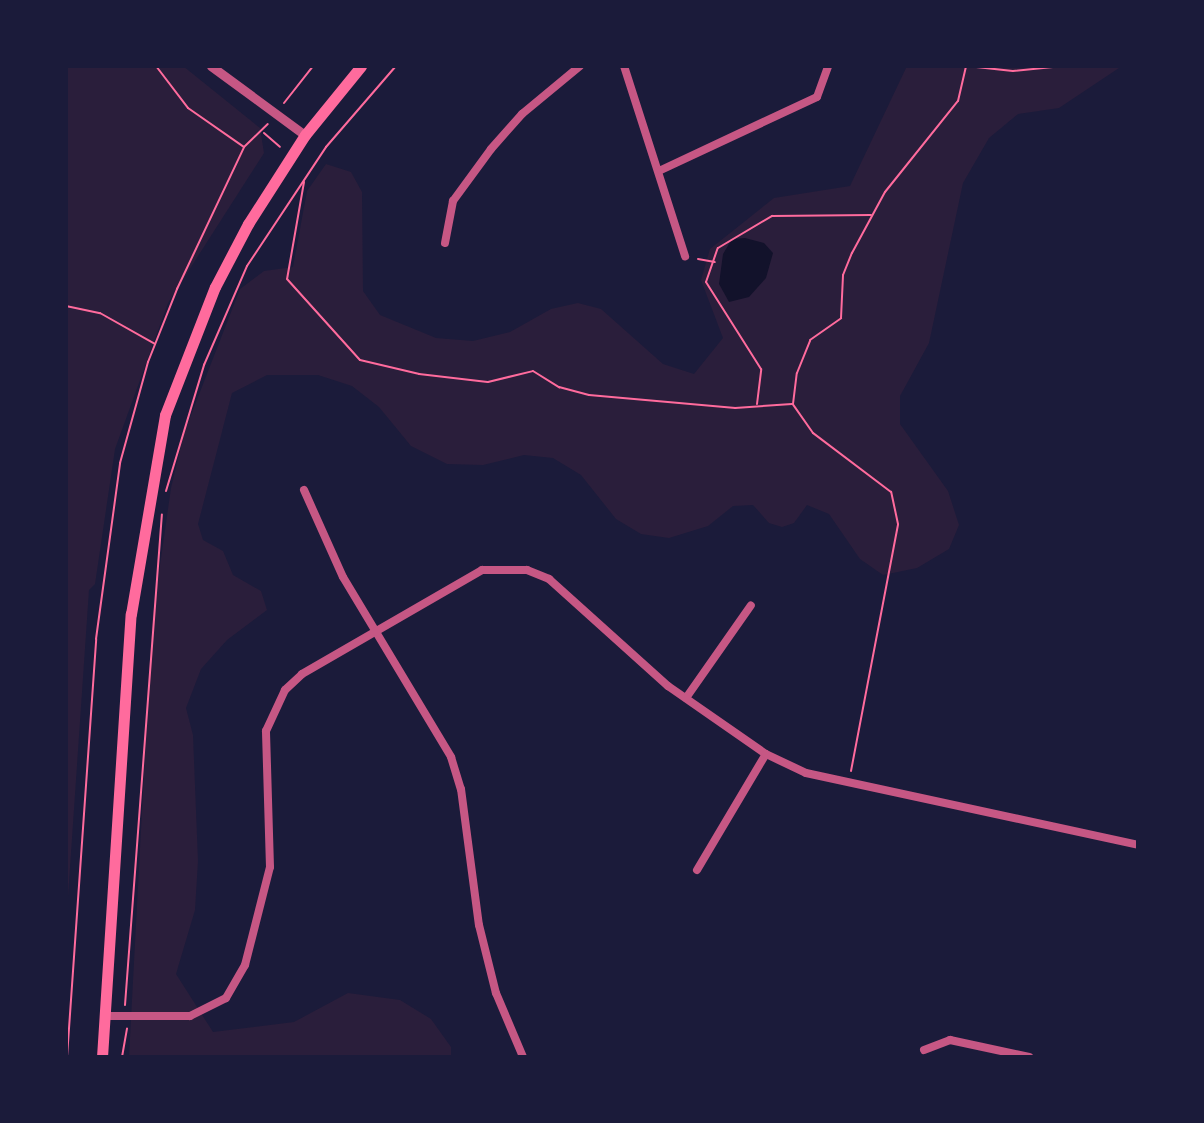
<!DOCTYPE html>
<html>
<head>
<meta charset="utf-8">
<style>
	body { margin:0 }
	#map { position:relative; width:1204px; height:1123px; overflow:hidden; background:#1b1b3a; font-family:"Roboto Condensed",sans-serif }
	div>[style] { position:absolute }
	.green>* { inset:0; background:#2a1e3b }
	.water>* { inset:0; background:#12122b }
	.path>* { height:2px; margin:-1px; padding:0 1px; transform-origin:1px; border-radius:1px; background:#ff6b9d }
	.minor>* { height:8px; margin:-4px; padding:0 4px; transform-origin:4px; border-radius:4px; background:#c65784 }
	.tertiary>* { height:9px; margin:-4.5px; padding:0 4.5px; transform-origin:4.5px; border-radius:4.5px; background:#c65784 }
	.secondary>* { height:11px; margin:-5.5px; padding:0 5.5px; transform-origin:5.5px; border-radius:5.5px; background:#ff6b9d }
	span { translate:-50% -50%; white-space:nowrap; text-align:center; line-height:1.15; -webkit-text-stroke:6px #1b1b3a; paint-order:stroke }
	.frame { position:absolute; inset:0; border:68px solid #1b1b3a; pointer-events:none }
</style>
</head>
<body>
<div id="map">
	<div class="green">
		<div style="clip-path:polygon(66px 66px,183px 66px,260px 128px,264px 153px,168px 303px,115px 449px,95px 584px,89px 590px,66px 926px)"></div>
		<div style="clip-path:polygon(907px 66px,1122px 66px,1059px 108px,1018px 114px,989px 138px,963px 183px,929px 343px,900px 396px,900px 424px,948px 491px,959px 525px,949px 549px,917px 568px,883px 575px,860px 559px,829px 514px,807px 505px,794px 523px,782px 527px,769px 523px,753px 505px,733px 506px,708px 526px,669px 538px,641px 534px,616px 519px,581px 475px,553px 458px,524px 455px,483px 465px,447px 464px,411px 446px,379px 407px,352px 386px,318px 375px,267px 375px,232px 393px,198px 524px,203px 540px,223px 551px,233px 575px,261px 591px,267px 610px,227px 640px,201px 669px,186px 708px,193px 735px,198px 861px,195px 910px,176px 974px,213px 1032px,294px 1022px,348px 993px,400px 1000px,431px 1019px,451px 1047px,451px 1057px,129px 1057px,152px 621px,171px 488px,184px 433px,240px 289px,264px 271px,293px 267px,307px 191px,326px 164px,351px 172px,362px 192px,363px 291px,380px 315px,436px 338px,473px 341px,510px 332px,551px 309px,578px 303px,601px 309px,663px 364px,694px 374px,723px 338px,701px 280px,710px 249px,774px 198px,850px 186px)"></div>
	</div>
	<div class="water">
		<div style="clip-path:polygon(745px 238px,764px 243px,773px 253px,766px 278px,749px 297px,729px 302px,719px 284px,723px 254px,732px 239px)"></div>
	</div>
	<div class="path">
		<div style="left:156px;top:66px;width:53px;rotate:52.7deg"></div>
		<div style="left:188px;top:108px;width:68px;rotate:34.9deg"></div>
		<div style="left:967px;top:66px;width:46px;rotate:6.2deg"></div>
		<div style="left:1013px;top:71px;width:50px;rotate:-5.7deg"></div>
		<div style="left:284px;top:103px;width:47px;rotate:-51.9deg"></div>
		<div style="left:264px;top:133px;width:21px;rotate:41deg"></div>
		<div style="left:304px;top:182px;width:98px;rotate:99.9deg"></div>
		<div style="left:287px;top:279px;width:109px;rotate:48deg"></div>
		<div style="left:360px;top:360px;width:61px;rotate:13.3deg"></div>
		<div style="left:419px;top:374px;width:69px;rotate:6.6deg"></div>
		<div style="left:488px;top:382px;width:46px;rotate:-13.7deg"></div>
		<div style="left:533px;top:371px;width:31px;rotate:32deg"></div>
		<div style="left:559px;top:387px;width:31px;rotate:15deg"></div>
		<div style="left:589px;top:395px;width:147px;rotate:5.1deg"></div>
		<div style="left:735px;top:408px;width:57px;rotate:-4deg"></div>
		<div style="left:698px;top:259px;width:17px;rotate:10deg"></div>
		<div style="left:66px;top:306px;width:35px;rotate:12deg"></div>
		<div style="left:100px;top:313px;width:63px;rotate:29.4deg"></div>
		<div style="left:757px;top:404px;width:35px;rotate:-83deg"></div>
		<div style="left:761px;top:369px;width:103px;rotate:-122.3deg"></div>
		<div style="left:706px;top:282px;width:36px;rotate:-71deg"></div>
		<div style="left:718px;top:248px;width:63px;rotate:-30.7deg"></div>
		<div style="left:772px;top:216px;width:99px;rotate:-0.6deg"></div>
		<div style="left:166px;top:491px;width:132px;rotate:-73.2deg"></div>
		<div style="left:204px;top:365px;width:108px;rotate:-66.5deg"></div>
		<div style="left:247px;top:266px;width:143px;rotate:-56.4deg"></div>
		<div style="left:326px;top:147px;width:107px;rotate:-49.2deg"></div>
		<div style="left:851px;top:771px;width:251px;rotate:-79.2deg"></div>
		<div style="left:898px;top:524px;width:33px;rotate:-102deg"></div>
		<div style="left:891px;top:492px;width:98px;rotate:-142.9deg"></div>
		<div style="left:813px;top:433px;width:35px;rotate:-125deg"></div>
		<div style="left:793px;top:404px;width:31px;rotate:-83deg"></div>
		<div style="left:797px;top:373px;width:35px;rotate:-68deg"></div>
		<div style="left:810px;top:340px;width:38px;rotate:-35deg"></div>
		<div style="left:841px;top:318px;width:43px;rotate:-87.3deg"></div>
		<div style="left:843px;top:275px;width:24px;rotate:-68deg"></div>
		<div style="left:852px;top:253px;width:69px;rotate:-61.6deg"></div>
		<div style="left:885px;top:192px;width:117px;rotate:-51.3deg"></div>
		<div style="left:958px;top:101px;width:36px;rotate:-77deg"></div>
		<div style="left:125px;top:1005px;width:492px;rotate:-85.7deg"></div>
		<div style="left:67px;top:1057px;width:419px;rotate:-86deg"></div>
		<div style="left:96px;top:639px;width:178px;rotate:-82.2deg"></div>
		<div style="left:120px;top:463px;width:105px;rotate:-74.5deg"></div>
		<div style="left:148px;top:362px;width:79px;rotate:-68.3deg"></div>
		<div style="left:177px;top:289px;width:157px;rotate:-64.7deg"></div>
		<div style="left:244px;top:147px;width:33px;rotate:-44deg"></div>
		<div style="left:122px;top:1057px;width:29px;rotate:-80deg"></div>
	</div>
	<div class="minor">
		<div style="left:624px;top:66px;width:200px;rotate:72.2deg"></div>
		<div style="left:661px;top:170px;width:172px;rotate:-25.1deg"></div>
		<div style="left:817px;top:97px;width:33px;rotate:-70deg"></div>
		<div style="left:445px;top:243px;width:43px;rotate:-79.2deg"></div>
		<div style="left:453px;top:201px;width:64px;rotate:-53.8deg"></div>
		<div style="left:491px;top:149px;width:47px;rotate:-48.5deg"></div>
		<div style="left:522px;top:114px;width:75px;rotate:-39.6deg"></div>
		<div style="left:304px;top:490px;width:95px;rotate:65.9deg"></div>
		<div style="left:343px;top:577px;width:210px;rotate:59deg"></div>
		<div style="left:451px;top:757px;width:34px;rotate:73deg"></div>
		<div style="left:461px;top:789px;width:137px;rotate:82.5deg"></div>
		<div style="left:479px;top:925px;width:70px;rotate:76deg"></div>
		<div style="left:496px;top:993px;width:69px;rotate:67.1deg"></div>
		<div style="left:686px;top:698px;width:113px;rotate:-55deg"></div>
		<div style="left:697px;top:870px;width:135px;rotate:-59.3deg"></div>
		<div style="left:105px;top:1016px;width:85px"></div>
		<div style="left:190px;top:1016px;width:40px;rotate:-26.6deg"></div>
		<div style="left:226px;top:998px;width:38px;rotate:-60deg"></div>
		<div style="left:245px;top:965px;width:101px;rotate:-75.7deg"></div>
		<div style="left:270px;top:867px;width:136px;rotate:-91.7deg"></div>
		<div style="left:266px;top:731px;width:45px;rotate:-65.1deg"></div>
		<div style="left:285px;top:690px;width:23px;rotate:-43deg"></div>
		<div style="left:302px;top:674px;width:208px;rotate:-30deg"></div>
		<div style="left:482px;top:570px;width:45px"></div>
		<div style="left:527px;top:570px;width:24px;rotate:22deg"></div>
		<div style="left:549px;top:579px;width:160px;rotate:42deg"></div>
		<div style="left:668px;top:686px;width:119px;rotate:34.8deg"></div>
		<div style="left:766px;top:754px;width:44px;rotate:25.4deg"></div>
		<div style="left:806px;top:773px;width:340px;rotate:12.2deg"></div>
		<div style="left:924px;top:1050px;width:28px;rotate:-21deg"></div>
		<div style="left:950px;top:1040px;width:81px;rotate:12.1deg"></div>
	</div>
	<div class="tertiary">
		<div style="left:211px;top:66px;width:117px;rotate:36.3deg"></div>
	</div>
	<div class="secondary">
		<div style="left:102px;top:1057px;width:444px;rotate:-86.3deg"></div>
		<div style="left:131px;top:614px;width:202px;rotate:-80.3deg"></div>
		<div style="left:165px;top:415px;width:137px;rotate:-68.7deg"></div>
		<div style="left:215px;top:287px;width:71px;rotate:-62.4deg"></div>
		<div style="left:248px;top:224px;width:106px;rotate:-57.4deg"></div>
		<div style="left:305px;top:135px;width:89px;rotate:-50.9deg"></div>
	</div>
	<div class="frame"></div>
</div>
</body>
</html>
